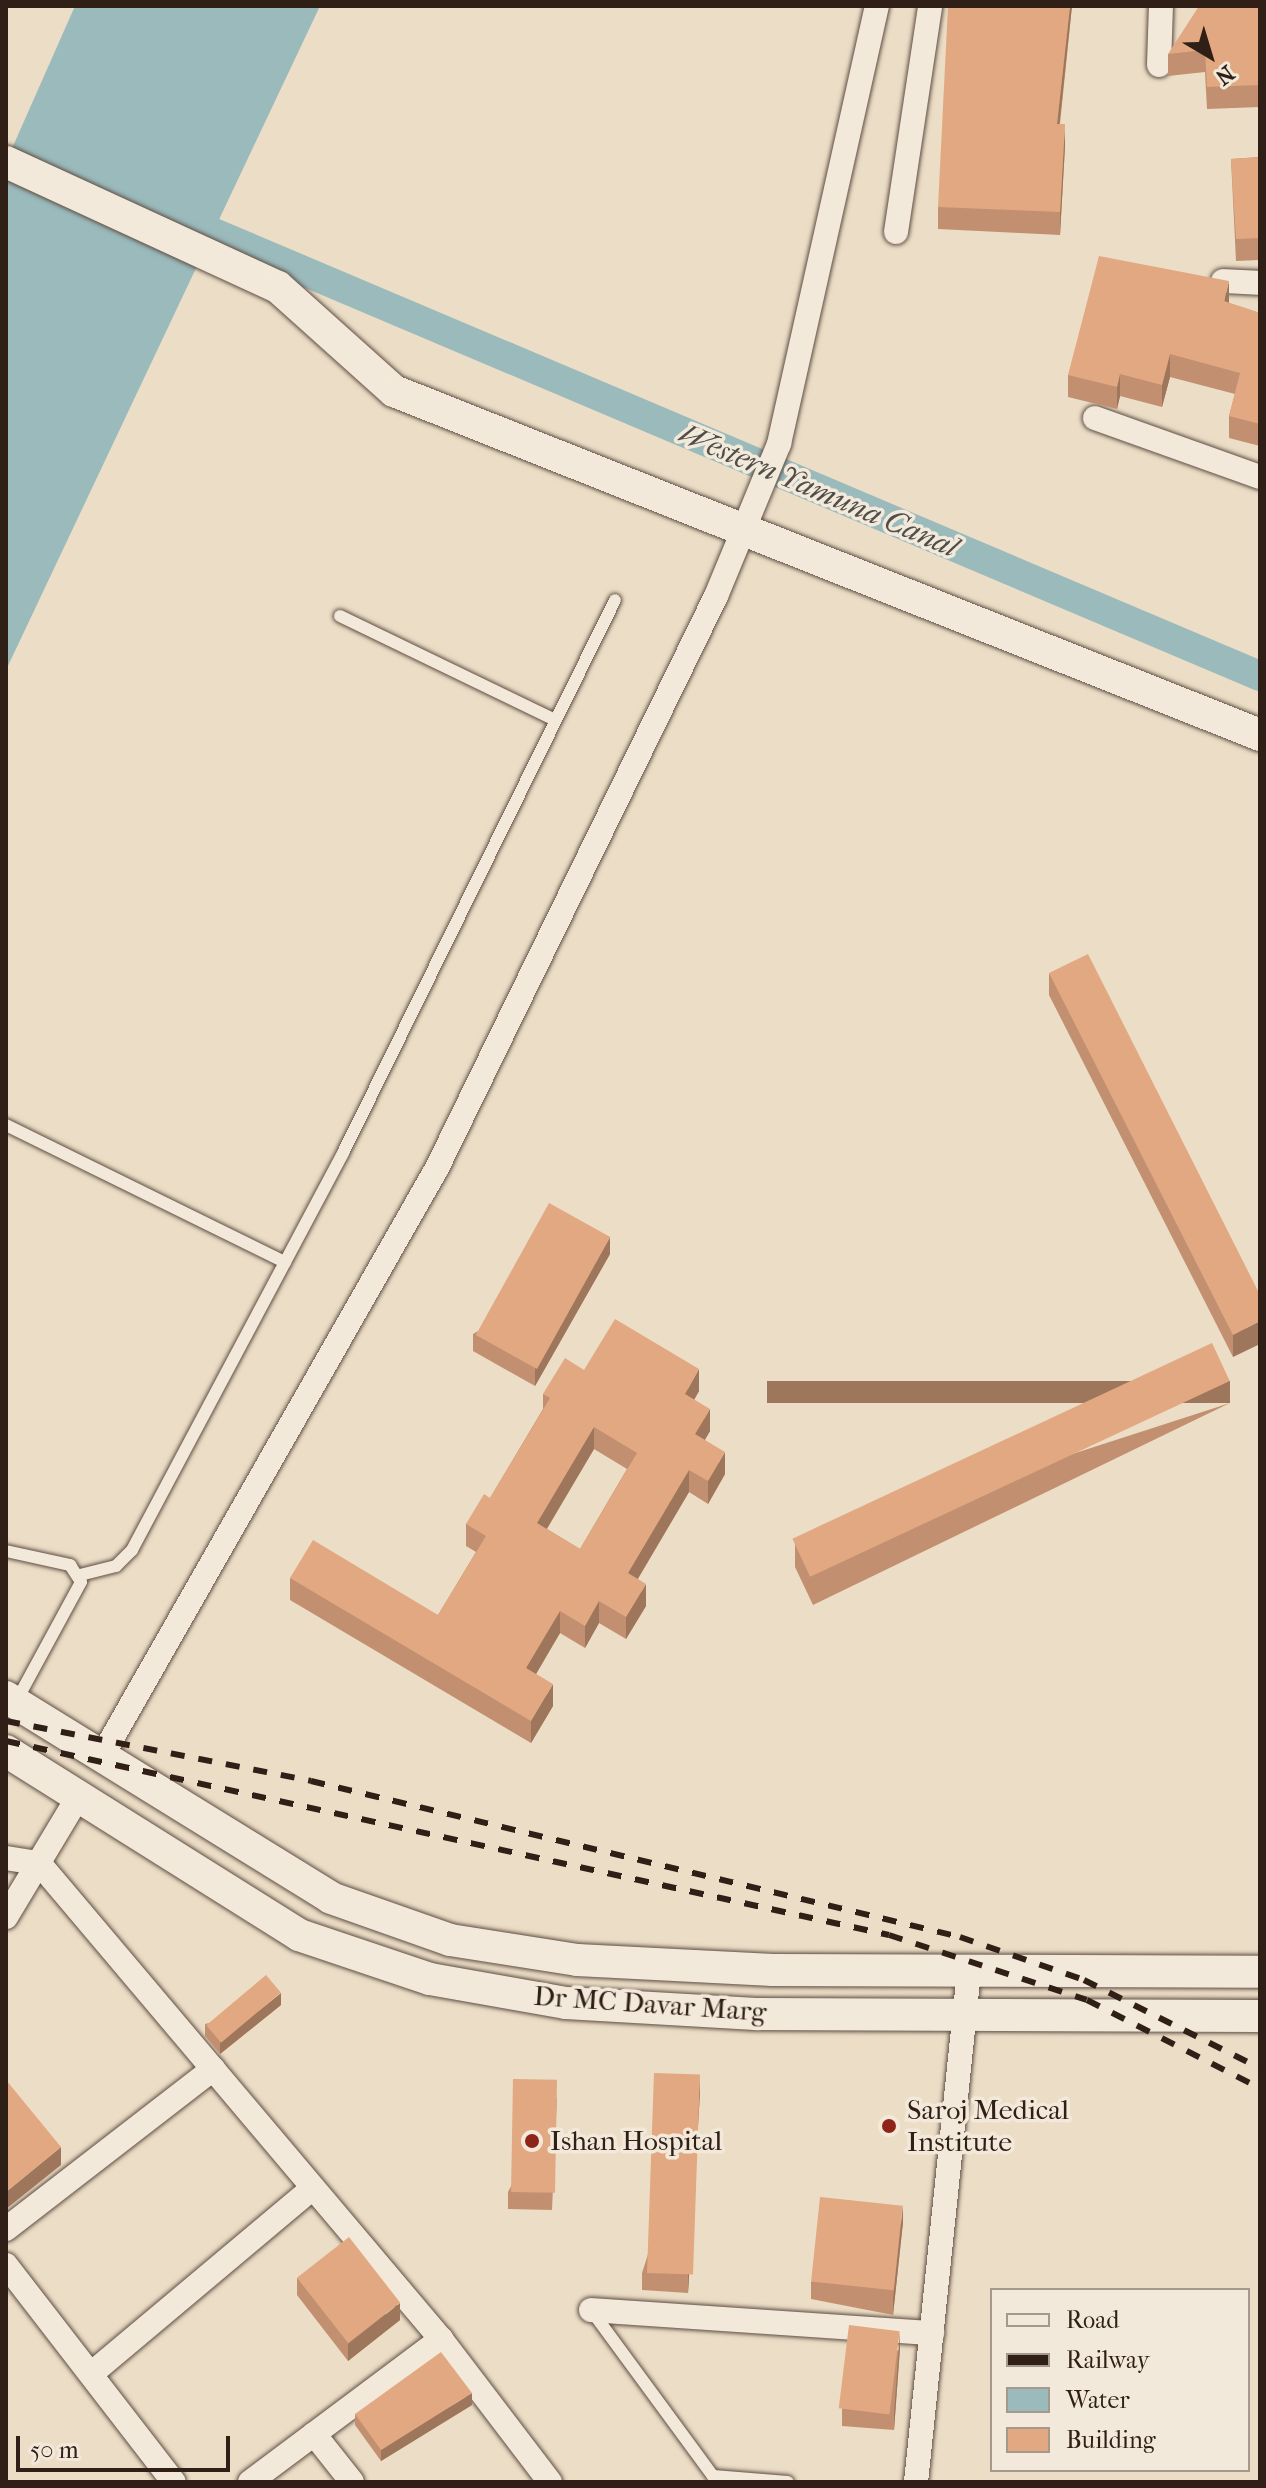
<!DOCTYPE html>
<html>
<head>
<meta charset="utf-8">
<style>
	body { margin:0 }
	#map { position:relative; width:1266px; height:2488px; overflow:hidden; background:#ecddc6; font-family:"IM FELL French Canon",serif }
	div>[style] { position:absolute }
	.water>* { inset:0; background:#9ababc }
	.canal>* { height:30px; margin:-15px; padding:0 15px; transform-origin:15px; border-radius:15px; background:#9ababc }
	.roads { filter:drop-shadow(0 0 2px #5e4e43) drop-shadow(0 0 2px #5e4e43) }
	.service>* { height:12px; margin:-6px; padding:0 6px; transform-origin:6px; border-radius:6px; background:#f3e9da }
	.minor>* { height:24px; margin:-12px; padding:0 12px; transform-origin:12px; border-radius:12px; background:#f3e9da }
	.tertiary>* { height:32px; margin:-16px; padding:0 16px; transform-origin:16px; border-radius:16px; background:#f3e9da }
	.rail>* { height:6px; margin-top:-3px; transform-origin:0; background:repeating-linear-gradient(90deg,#2f1f17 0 14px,transparent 0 28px) }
	.wall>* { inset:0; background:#c29070 }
	.shaded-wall>* { inset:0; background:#9e765b; transform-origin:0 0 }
	.building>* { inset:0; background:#e1a882; transform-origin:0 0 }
	.dots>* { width:22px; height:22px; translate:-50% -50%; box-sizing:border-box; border:4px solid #f3e9da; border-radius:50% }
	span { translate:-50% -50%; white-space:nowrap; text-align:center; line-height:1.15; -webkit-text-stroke:7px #f3e9da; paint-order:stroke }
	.street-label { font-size:28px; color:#2f1f17 }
	.poi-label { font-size:28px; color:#2f1f17 }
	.left { translate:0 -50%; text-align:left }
	.water-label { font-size:30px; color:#4f4e49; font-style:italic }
	.frame { position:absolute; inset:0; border:8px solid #2f1f17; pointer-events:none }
	.legend { position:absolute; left:990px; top:2288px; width:260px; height:184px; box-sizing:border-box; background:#f3e9da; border:2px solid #a5988c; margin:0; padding:10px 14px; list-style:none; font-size:24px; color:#2f1f17 }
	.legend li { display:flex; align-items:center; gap:16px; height:40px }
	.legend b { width:40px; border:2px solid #a5988c }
	.north { position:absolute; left:1170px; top:16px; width:80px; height:80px; -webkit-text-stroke:6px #f3e9da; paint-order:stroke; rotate:142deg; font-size:22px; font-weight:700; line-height:32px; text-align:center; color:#2f1f17 }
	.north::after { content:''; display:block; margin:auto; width:28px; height:36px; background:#2f1f17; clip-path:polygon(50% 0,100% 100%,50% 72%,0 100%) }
	.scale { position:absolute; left:16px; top:2436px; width:214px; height:36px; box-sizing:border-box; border:4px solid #2f1f17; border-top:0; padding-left:10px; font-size:24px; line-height:28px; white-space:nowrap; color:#2f1f17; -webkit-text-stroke:6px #f3e9da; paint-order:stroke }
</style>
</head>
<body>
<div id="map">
	<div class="water">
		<div style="clip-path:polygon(75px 6px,320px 6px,6px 670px,6px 162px)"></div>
	</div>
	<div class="canal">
		<div style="left:176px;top:217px;width:1177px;rotate:22.95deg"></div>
	</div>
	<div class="roads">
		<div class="service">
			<div style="left:340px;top:616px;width:239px;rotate:25.8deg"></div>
			<div style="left:6px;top:1125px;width:311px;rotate:26.2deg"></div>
			<div style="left:6px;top:1551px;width:66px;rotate:12.3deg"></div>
			<div style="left:70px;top:1565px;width:20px;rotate:57deg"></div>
			<div style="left:81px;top:1582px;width:134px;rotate:118.5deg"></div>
			<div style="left:80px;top:1575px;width:37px;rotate:-14deg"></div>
			<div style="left:116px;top:1566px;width:23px;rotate:-45deg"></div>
			<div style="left:132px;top:1550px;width:450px;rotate:-62deg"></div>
			<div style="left:343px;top:1153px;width:616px;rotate:-63.81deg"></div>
			<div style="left:591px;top:2310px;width:206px;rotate:53.7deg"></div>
			<div style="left:713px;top:2476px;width:75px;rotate:4.6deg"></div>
		</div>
		<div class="minor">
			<div style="left:1159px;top:65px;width:59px;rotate:-88.1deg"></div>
			<div style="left:896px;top:232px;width:229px;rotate:-81.4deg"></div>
			<div style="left:1223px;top:281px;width:37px;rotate:3deg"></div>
			<div style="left:1095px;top:418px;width:175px;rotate:19.7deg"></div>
			<div style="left:102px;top:1756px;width:677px;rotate:-60.33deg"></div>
			<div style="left:437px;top:1168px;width:636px;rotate:-64deg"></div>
			<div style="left:716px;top:596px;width:165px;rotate:-67.5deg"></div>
			<div style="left:779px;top:444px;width:449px;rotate:-77.4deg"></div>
			<div style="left:6px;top:1858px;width:33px;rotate:9deg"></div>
			<div style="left:39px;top:1863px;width:623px;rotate:49.82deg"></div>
			<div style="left:441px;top:2339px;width:180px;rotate:52.7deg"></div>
			<div style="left:6px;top:1917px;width:140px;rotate:-59deg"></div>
			<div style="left:6px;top:2229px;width:262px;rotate:-37.7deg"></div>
			<div style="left:6px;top:2265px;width:274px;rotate:52.3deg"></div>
			<div style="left:591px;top:2310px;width:342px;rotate:3.9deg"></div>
			<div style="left:91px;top:2374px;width:286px;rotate:-40deg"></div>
			<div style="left:314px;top:2434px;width:61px;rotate:51.6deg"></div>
			<div style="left:250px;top:2482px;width:239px;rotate:-36.8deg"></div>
			<div style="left:916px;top:2482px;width:513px;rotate:-84.07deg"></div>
		</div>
		<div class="tertiary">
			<div style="left:6px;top:162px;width:299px;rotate:24.7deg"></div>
			<div style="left:278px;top:287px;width:156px;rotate:41.9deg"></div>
			<div style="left:394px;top:391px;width:932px;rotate:21.66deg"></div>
			<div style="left:6px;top:1697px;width:382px;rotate:31.7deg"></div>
			<div style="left:331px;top:1898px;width:126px;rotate:19.4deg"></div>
			<div style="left:450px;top:1940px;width:129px;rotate:8.9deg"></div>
			<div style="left:577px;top:1960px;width:196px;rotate:2.9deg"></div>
			<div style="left:773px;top:1970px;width:487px;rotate:0.2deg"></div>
			<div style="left:6px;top:1751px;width:346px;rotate:32.1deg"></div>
			<div style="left:299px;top:1935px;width:138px;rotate:18.6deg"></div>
			<div style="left:430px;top:1979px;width:138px;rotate:10deg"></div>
			<div style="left:566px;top:2003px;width:190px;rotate:3.3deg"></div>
			<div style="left:756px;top:2014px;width:504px;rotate:0.23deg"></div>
		</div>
	</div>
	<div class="rail">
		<div style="left:6px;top:1721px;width:311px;rotate:11.1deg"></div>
		<div style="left:311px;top:1781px;width:667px;rotate:13.52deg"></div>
		<div style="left:960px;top:1937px;width:131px;rotate:19.1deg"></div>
		<div style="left:1084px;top:1980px;width:197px;rotate:26.6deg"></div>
		<div style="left:6px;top:1741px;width:904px;rotate:12.39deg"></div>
		<div style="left:889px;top:1935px;width:208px;rotate:18.2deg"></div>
		<div style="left:1087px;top:2000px;width:194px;rotate:27deg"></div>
	</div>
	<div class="wall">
		<div style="clip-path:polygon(1072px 6px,1060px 124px,1065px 146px,1060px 235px,938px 229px,938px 207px)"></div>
		<div style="clip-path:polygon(1260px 6px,1260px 107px,1207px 109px,1205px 72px,1168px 76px,1168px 54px)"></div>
		<div style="clip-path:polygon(1260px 157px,1260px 260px,1236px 261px,1231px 159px)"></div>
		<div style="clip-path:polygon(1229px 303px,1260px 313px,1260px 446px,1229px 438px,1229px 416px,1235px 394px,1170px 377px,1162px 407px,1120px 396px,1117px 409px,1068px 397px,1068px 375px)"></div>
		<div style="clip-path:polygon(1049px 973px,1260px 1295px,1233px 1357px,1049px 995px)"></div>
		<div style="clip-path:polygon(610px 1254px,535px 1386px,473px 1351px,473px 1334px)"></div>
		<div style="clip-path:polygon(evenodd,584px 1370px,699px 1391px,694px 1400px,710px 1431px,705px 1440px,725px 1474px,708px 1504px,689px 1492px,638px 1579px,646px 1606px,626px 1639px,599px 1623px,585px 1648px,560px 1633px,536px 1674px,553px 1706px,531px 1743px,290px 1600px,290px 1578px,438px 1615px,476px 1552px,466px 1546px,466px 1524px,490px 1498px,543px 1409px,543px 1394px,584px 1370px,594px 1449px,627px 1469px,580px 1549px,547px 1529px,594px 1449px)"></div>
		<div style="clip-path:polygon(1230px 1403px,813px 1605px,795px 1567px,795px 1544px)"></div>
		<div style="clip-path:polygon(281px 2005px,220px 2054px,205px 2036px,205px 2024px)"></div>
		<div style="clip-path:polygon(700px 2092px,688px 2293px,642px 2290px,642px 2273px)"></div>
		<div style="clip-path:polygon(557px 2097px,552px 2210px,508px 2209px,508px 2192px)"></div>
		<div style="clip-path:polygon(903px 2222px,893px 2315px,811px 2299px,811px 2282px)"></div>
		<div style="clip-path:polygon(297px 2278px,400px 2320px,348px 2361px,297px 2295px)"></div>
		<div style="clip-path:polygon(900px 2348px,894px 2430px,842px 2426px,842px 2409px)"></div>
		<div style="clip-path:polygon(472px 2405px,381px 2461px,355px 2425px,355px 2414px)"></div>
	</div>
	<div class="shaded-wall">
		<div style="clip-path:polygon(1070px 6px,1072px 6px,1057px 146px,1057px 124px)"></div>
		<div style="clip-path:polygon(1065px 124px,1065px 146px,1060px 235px,1060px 212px)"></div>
		<div style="clip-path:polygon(1229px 281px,1229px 304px,1224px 301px)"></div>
		<div style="clip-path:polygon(1170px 354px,1170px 377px,1162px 407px,1162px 385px)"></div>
		<div style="clip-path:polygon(1120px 374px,1120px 396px,1117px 409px,1117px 387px)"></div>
		<div style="clip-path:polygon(610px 1237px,610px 1254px,535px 1386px,535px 1369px)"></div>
		<div style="clip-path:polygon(1260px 1321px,1260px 1344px,1233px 1357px,1233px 1335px)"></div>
		<div style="clip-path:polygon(699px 1369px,699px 1391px,685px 1416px,685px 1394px)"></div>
		<div style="left:1230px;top:1381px;width:22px;height:463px;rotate:90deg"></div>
		<div style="clip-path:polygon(710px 1409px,710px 1431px,695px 1456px,695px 1434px)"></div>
		<div style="clip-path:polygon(594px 1427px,594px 1449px,537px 1545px,537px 1523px)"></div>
		<div style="clip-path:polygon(725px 1452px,725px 1474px,708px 1504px,708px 1481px)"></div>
		<div style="clip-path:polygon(689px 1470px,689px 1492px,628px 1595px,628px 1573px)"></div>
		<div style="clip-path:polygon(646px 1584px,646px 1606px,626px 1639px,626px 1617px)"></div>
		<div style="clip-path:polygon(599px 1601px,599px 1623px,585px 1648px,585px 1626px)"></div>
		<div style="clip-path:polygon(560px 1611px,560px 1633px,526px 1691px,526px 1668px)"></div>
		<div style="clip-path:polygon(553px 1684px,553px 1706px,531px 1743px,531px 1721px)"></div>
		<div style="clip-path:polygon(281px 1993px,281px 2005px,220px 2054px,220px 2042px)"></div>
		<div style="clip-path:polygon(700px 2075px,700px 2092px,688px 2293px,688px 2276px)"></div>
		<div style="clip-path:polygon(61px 2147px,61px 2165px,6px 2209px,6px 2192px)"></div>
		<div style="clip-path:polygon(903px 2205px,903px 2222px,893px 2315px,893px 2298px)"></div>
		<div style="clip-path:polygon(400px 2303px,400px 2320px,348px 2361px,348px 2344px)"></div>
		<div style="clip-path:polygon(900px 2331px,900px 2348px,894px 2430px,894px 2413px)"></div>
		<div style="clip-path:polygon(472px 2393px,472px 2405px,381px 2461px,381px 2450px)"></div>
	</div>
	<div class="building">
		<div style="clip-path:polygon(948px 6px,1070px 6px,1057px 124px,1065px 124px,1060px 212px,938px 207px)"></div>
		<div style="clip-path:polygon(1199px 6px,1260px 6px,1260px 85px,1207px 87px,1205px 50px,1168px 54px)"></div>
		<div style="clip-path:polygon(1260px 157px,1260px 238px,1236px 239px,1231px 159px)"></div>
		<div style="clip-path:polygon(1099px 256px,1229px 281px,1224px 301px,1260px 313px,1260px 424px,1229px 416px,1240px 373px,1170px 354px,1162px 385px,1120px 374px,1117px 387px,1068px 375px)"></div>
		<div style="clip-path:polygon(1088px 954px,1260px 1295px,1260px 1321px,1233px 1335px,1049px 973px)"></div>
		<div style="left:549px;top:1203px;width:70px;height:151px;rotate:29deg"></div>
		<div style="clip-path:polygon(evenodd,615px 1319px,699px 1369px,685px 1394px,710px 1409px,695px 1434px,725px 1452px,708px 1481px,689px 1470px,628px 1573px,646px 1584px,626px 1617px,599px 1601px,585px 1626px,560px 1611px,526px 1668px,553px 1684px,531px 1721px,290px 1578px,313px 1540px,438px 1615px,486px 1536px,466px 1524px,484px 1494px,490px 1498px,550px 1398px,543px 1394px,565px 1358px,584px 1370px,615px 1319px,594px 1427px,637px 1453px,580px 1549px,537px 1523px,594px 1427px)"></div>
		<div style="left:1212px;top:1343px;width:42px;height:463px;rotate:65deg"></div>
		<div style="left:266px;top:1975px;width:23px;height:78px;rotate:50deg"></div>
		<div style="left:654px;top:2073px;width:46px;height:200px;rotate:2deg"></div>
		<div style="left:513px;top:2079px;width:44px;height:113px;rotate:1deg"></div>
		<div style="clip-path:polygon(6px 2080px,61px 2147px,6px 2192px)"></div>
		<div style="left:820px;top:2197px;width:83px;height:85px;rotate:6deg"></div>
		<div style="left:349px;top:2237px;width:83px;height:66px;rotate:52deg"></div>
		<div style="left:849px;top:2325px;width:51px;height:84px;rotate:7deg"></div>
		<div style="clip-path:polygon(441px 2352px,472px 2393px,381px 2450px,355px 2414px)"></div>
	</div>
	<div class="dots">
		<div style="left:889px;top:2126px;background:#8f2418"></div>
		<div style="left:532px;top:2141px;background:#8f2418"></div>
	</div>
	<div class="street-label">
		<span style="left:650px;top:2004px;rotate:4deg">Dr MC Davar Marg</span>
	</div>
	<div class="poi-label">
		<span class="left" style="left:907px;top:2126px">Saroj Medical<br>Institute</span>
		<span class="left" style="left:550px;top:2141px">Ishan Hospital</span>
	</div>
	<div class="water-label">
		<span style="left:818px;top:491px;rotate:23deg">Western Yamuna Canal</span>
	</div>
	<div class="frame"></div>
	<ul class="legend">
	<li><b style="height:10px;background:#f3e9da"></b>Road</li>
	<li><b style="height:10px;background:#2f1f17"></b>Railway</li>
	<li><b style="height:22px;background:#9ababc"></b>Water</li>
	<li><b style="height:22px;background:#e1a882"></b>Building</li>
	</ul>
	<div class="north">N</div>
	<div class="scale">50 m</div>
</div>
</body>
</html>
